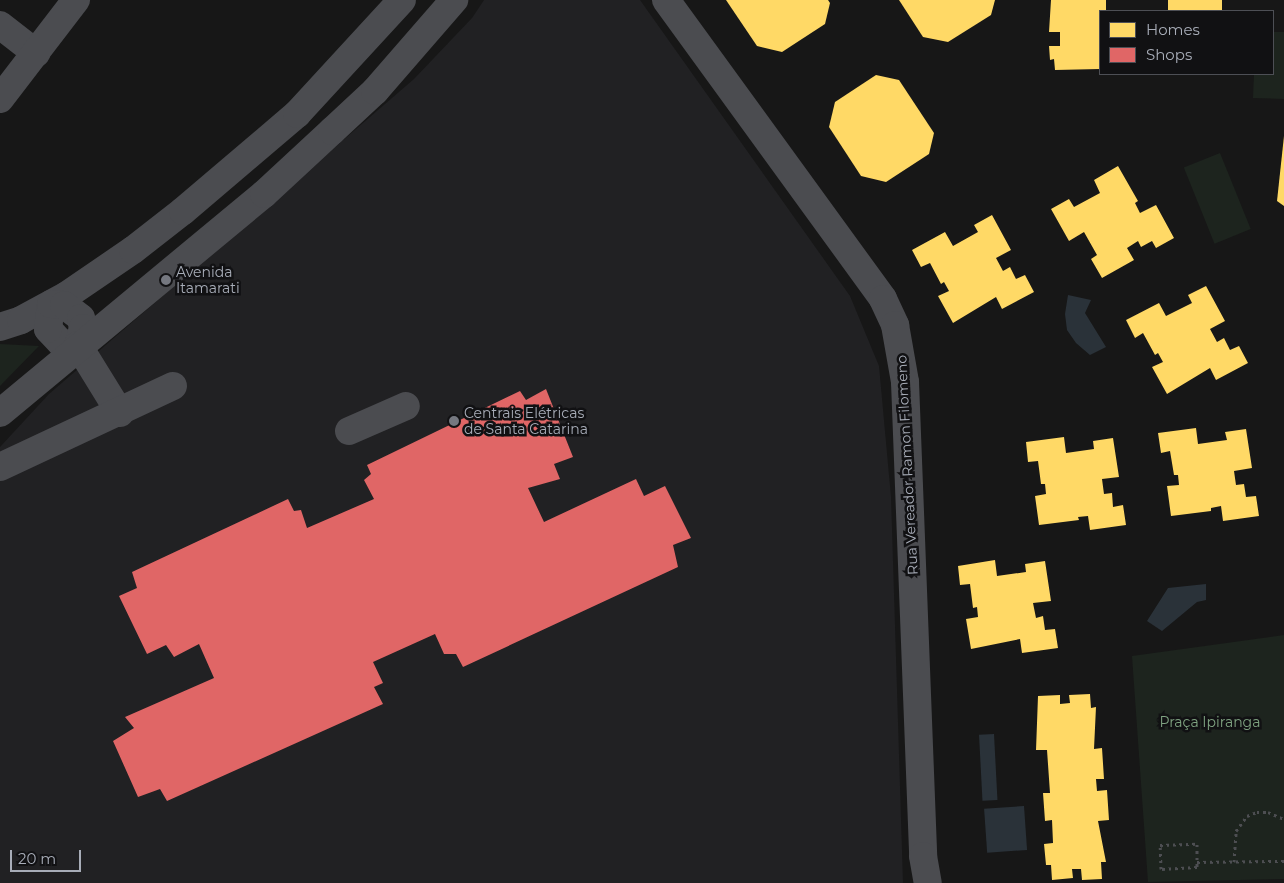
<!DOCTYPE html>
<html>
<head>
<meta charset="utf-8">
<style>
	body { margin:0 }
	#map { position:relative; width:1284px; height:883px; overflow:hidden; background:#171717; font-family:Montserrat,sans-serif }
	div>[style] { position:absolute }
	.built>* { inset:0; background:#212123 }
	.green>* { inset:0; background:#1d241e; transform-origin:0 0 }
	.water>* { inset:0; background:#2a3239; transform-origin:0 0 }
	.homes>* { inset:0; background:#ffd966; transform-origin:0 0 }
	.shops>* { inset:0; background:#e06666 }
	.path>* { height:3px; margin-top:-1.5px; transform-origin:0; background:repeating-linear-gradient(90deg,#4d4e52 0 2.5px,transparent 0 6.5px) }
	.minor>* { height:28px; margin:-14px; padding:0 14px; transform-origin:14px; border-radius:14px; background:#4b4c50 }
	.dots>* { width:14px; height:14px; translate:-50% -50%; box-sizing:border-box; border:2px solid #111113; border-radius:50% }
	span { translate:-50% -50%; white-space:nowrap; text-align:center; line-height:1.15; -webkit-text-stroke:5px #111113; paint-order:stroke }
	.poi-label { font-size:14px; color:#a8adb8 }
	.left { translate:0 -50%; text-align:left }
	.street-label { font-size:14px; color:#a8adb8 }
	.park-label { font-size:14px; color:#7fa381 }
	.legend { position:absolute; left:1099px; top:10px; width:175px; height:65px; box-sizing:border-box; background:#111113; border:1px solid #4d4f55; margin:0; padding:6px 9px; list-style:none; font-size:15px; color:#a8adb8 }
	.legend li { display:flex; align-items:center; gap:10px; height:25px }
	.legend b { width:25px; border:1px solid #4d4f55 }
	.scale { position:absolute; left:10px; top:850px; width:71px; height:22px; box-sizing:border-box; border:2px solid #a8adb8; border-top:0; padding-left:6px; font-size:15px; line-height:18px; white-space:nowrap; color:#a8adb8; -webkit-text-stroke:4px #111113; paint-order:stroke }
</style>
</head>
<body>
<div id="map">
	<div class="built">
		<div style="clip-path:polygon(484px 0,640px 0,850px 296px,879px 366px,891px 497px,903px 883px,0 883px,0 447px,49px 394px,414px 79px,472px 18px)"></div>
	</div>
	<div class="green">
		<div style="clip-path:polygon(1273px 32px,1284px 32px,1284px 99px,1253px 98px,1254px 74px,1273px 74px)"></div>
		<div style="left:1220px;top:153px;width:82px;height:39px;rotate:68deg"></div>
		<div style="clip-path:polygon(0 344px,39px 346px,0 386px)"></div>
		<div style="clip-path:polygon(1284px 635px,1284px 879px,1148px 882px,1132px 656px)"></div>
	</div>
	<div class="water">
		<div style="clip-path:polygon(1068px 295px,1091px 300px,1085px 313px,1106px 347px,1090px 355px,1076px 343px,1067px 330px,1065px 314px)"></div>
		<div style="clip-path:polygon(1206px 584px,1206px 600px,1197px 602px,1162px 631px,1147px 621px,1168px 588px)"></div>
		<div style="left:994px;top:734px;width:66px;height:15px;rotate:87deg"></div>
		<div style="left:1024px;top:806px;width:44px;height:40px;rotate:86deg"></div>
	</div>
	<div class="homes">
		<div style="clip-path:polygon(726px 0,828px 0,830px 3px,825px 24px,782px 52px,757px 46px)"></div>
		<div style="clip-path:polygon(899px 0,995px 0,991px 15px,948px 42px,923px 37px)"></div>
		<div style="clip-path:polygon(1051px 0,1106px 0,1106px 11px,1100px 11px,1100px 69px,1055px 70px,1054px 59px,1050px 60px,1049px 46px,1060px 46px,1060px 32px,1049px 32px)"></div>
		<div style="left:1168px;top:0;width:54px;height:11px"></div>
		<div style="clip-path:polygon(876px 75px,899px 80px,934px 133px,929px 154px,886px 182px,861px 176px,829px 127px,835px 102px)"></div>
		<div style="clip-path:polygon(1284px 136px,1284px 206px,1277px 201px)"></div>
		<div style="clip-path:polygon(1118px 166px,1138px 201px,1135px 203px,1140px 213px,1156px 205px,1174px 238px,1156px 248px,1152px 241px,1141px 247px,1138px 241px,1127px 248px,1134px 260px,1102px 278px,1091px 259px,1097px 255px,1084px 232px,1069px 241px,1051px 209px,1069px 199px,1074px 207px,1100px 193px,1094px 180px)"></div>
		<div style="clip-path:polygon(992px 215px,1011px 250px,996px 258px,1003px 271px,1010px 267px,1016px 279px,1025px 275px,1034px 292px,1002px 309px,996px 297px,953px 323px,938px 296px,949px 291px,944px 282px,941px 284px,930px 263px,921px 267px,912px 250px,945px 232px,953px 246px,978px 232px,974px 225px)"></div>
		<div style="clip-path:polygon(1206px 286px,1225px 321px,1210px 329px,1217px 342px,1224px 338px,1230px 350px,1239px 346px,1248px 363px,1216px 380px,1210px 368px,1167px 394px,1152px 367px,1163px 362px,1158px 353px,1155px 355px,1143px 333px,1135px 338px,1126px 320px,1159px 303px,1166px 316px,1192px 303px,1188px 295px)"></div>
		<div style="clip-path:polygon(1196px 428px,1198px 444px,1227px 440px,1225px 432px,1246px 429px,1252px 468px,1234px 471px,1236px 485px,1244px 484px,1246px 497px,1256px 496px,1259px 516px,1223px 521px,1221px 506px,1211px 508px,1211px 511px,1171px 516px,1167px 486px,1179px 485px,1178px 475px,1174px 475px,1170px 451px,1161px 453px,1158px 433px)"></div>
		<div style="clip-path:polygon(1064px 437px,1066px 453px,1094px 449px,1093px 441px,1113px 438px,1119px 477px,1102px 479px,1104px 494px,1112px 493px,1113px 507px,1123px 505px,1126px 525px,1090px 530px,1088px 516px,1078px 517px,1079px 520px,1039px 525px,1035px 496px,1046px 494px,1045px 484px,1041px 484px,1038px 461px,1028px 462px,1026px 442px)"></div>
		<div style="clip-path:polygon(995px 560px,997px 576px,1026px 572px,1025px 564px,1045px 561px,1051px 601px,1033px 603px,1036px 618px,1043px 616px,1045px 630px,1055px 629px,1058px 648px,1022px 653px,1020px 639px,971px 649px,966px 619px,978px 617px,977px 607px,973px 608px,970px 584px,960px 585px,958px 566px)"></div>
		<div style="clip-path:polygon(1090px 694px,1091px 708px,1096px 707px,1094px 749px,1102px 748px,1104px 779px,1096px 779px,1097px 791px,1107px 790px,1109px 820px,1098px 821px,1106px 862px,1101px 862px,1102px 879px,1082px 880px,1081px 869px,1072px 869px,1073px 878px,1052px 880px,1051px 865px,1046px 865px,1044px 844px,1053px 843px,1052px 820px,1045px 821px,1043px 793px,1050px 793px,1047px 750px,1036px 750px,1038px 696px,1060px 695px,1060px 704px,1070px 703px,1069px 695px)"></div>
	</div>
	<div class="shops">
		<div style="clip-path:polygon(546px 389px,573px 457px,554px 464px,560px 479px,528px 488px,544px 522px,636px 479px,644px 496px,665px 486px,691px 538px,673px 545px,678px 567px,463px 667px,456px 654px,444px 654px,435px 634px,373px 662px,383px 683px,374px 687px,383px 704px,167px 801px,160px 789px,138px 797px,113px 741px,134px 728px,125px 717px,214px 678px,199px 644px,174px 657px,166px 645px,147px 654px,119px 596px,137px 588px,132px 572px,288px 499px,294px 511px,301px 510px,307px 528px,374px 499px,364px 480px,371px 474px,367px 465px,520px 391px,526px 400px)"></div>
	</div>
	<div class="path">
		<div style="left:1197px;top:844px;width:23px;rotate:90deg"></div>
		<div style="left:1197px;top:867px;width:36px;rotate:177deg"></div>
		<div style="left:1161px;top:869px;width:24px;rotate:-92deg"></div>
		<div style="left:1160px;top:845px;width:37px;rotate:-2deg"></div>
		<div style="left:1197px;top:862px;width:87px;rotate:-0.7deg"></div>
		<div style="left:1234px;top:862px;width:31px;rotate:-86deg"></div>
		<div style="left:1236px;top:831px;width:19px;rotate:-54deg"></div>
		<div style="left:1247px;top:816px;width:11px;rotate:-22deg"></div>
		<div style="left:1257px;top:812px;width:11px"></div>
		<div style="left:1268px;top:812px;width:17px;rotate:24deg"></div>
	</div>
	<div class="minor">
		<div style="left:666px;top:0;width:369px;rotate:54deg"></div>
		<div style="left:883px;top:299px;width:29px;rotate:65deg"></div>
		<div style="left:895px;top:325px;width:58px;rotate:80deg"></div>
		<div style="left:905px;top:382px;width:474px;rotate:87.8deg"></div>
		<div style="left:923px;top:856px;width:27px;rotate:80deg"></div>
		<div style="left:0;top:25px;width:46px;rotate:37.9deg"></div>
		<div style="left:0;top:99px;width:125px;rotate:-52.5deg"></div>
		<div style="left:0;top:327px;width:22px;rotate:-18deg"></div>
		<div style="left:21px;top:320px;width:52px;rotate:-28.5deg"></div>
		<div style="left:67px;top:295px;width:80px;rotate:-34.3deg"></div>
		<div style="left:133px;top:250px;width:63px;rotate:-38deg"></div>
		<div style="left:183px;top:211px;width:150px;rotate:-40.4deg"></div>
		<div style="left:297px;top:114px;width:155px;rotate:-47.4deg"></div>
		<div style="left:78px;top:345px;width:17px;rotate:-173deg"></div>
		<div style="left:61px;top:343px;width:19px;rotate:-133deg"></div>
		<div style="left:48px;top:329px;width:25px;rotate:-83deg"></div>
		<div style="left:51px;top:304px;width:13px;rotate:4deg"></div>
		<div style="left:64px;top:305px;width:21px;rotate:37deg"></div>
		<div style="left:81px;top:318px;width:10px;rotate:79deg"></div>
		<div style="left:83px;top:328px;width:18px;rotate:106deg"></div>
		<div style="left:78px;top:345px;width:80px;rotate:58.3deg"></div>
		<div style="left:0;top:413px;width:343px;rotate:-39.7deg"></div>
		<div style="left:264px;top:194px;width:93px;rotate:-42.8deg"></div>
		<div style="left:332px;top:131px;width:59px;rotate:-42.9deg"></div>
		<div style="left:375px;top:91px;width:121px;rotate:-49deg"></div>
		<div style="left:349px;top:431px;width:62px;rotate:-23.7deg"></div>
		<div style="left:0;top:467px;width:191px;rotate:-25.1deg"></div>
	</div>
	<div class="dots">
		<div style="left:166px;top:280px;background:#757880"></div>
		<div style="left:454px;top:421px;background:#757880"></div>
	</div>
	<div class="poi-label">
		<span class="left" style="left:176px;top:280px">Avenida<br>Itamarati</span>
		<span class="left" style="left:464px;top:421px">Centrais Elétricas<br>de Santa Catarina</span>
	</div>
	<div class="street-label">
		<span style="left:907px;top:465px;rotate:-93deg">Rua Vereador Ramon Filomeno</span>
	</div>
	<div class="park-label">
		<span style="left:1210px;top:722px">Praça Ipiranga</span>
	</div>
	<ul class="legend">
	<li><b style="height:14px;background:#ffd966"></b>Homes</li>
	<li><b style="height:14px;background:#e06666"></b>Shops</li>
	</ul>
	<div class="scale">20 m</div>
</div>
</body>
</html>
